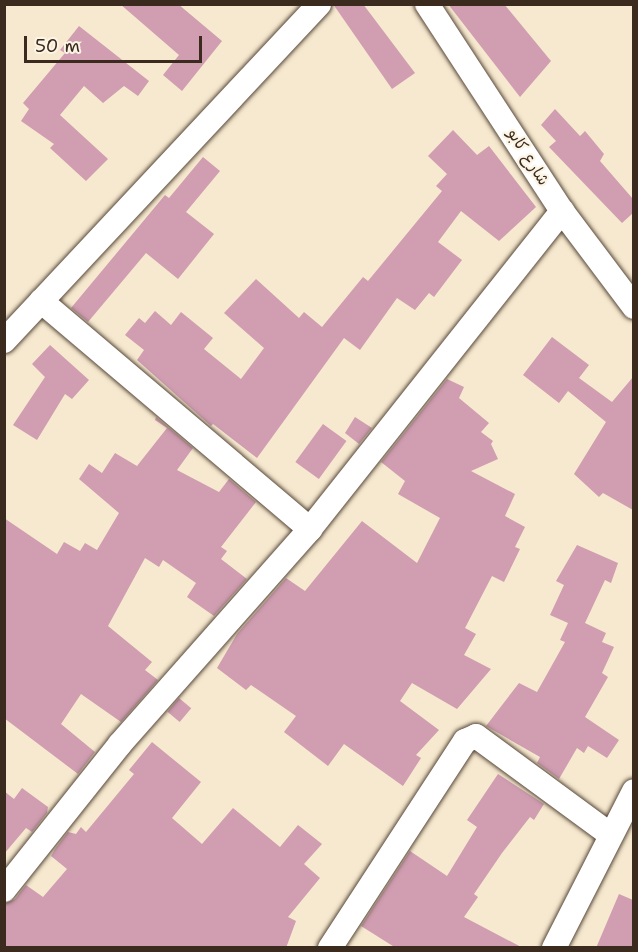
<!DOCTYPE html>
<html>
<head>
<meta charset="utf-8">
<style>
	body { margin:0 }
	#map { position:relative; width:638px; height:952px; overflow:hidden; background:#f6e9cf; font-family:"Shantell Sans","Playpen Sans Arabic",sans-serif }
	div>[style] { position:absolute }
	.building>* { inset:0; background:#d09db1; transform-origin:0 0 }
	.roads { filter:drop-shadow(0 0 2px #574739) drop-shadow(0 0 2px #574739) }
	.minor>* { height:24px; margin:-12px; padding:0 12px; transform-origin:12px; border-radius:12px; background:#fff }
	span { translate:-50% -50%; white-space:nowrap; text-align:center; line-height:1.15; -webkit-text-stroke:4.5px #fcf5e5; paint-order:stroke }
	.street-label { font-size:16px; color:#3b2a1e }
	.frame { position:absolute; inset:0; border:6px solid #3b2a1e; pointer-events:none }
	.scale { position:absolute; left:24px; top:36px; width:178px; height:27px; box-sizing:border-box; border:3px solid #3b2a1e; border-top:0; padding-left:8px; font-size:18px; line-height:21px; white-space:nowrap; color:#3b2a1e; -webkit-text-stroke:4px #fcf5e5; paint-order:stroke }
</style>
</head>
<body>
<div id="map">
	<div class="building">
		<div style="clip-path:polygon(120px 4px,178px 4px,222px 41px,182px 91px,163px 75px,179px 55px)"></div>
		<div style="clip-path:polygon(333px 4px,363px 4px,415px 73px,392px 89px)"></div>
		<div style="clip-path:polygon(448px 4px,504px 4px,551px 61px,520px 97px)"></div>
		<div style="clip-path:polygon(79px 26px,149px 81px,138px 96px,124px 86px,103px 103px,84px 86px,60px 115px,108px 159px,86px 181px,50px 148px,54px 144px,21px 121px,29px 109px,23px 103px,65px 53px,60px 50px)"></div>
		<div style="clip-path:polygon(555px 109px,580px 136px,585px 131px,604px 154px,600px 161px,633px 199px,633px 213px,622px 223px,549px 147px,556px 141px,541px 125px)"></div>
		<div style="clip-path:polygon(453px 130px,477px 155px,489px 146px,536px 207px,499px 241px,461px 211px,438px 242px,462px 260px,434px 297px,429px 293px,415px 310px,397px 298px,360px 350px,344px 338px,257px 458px,213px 424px,211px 426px,137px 360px,144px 350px,125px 335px,139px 318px,145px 323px,155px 311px,171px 325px,181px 312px,213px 338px,204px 349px,241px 379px,264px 348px,224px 313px,256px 279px,299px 318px,304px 312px,322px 327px,363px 277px,368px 281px,442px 191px,436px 186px,447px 174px,428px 156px)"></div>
		<div style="clip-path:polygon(203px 157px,220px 171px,186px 212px,214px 234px,178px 279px,146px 253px,88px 322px,71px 308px,165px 195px,169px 198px)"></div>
		<div style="clip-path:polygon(552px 337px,589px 365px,579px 378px,612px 402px,633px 377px,633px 510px,603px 493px,599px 497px,574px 474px,606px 422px,568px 391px,559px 403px,523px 375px)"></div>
		<div style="clip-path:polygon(50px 345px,89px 380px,72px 399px,65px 394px,37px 440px,13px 425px,45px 377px,32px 364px)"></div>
		<div style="clip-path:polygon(447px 379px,464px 387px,459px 398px,489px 423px,481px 432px,493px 441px,491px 444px,498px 459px,471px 471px,515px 494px,505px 516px,525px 527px,515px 547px,520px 549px,504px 582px,492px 576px,465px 628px,476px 634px,464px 655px,491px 669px,457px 709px,412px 683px,400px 701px,439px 730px,416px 755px,421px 758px,403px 786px,344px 744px,328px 766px,284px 732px,296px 716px,251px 685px,246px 690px,217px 668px,237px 634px,286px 578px,305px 591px,362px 521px,417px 563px,440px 518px,398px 494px,405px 481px,381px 462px)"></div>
		<div style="clip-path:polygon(156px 417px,193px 448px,177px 470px,219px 492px,229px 479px,256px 502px,221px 547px,227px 551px,221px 559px,247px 579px,214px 616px,187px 597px,196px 583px,163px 560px,159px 567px,145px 558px,108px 626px,152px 662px,145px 670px,158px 680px,121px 722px,81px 694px,61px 724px,95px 752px,78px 774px,4px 718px,4px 518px,57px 554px,64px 542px,80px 551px,85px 543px,97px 550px,119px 513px,79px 479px,89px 464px,102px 473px,115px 453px,137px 466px,167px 428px,155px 420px)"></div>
		<div style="clip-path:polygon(355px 417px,372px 428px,359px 444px,345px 433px)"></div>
		<div style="left:323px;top:424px;width:29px;height:47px;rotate:36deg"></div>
		<div style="clip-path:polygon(577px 545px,618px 563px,611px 583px,605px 580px,585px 623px,606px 633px,602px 642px,614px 647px,602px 673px,608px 677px,585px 717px,619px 740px,607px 758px,588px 746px,584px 753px,577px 748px,559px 779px,537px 763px,540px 757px,486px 726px,519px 683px,537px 692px,565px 642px,560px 640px,568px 623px,550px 615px,564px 585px,556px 581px)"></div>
		<div style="left:179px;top:698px;width:16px;height:18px;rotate:40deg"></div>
		<div style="clip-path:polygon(152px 742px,201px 782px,172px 818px,202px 844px,233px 808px,280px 847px,298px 825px,322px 844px,304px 864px,320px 878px,288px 917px,296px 921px,286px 948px,4px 948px,4px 904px,15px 899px,26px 885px,43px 897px,67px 869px,51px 856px,55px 849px,68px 832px,76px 834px,81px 827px,86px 832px,134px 774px,129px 770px)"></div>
		<div style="clip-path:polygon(498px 774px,544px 804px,534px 820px,530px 817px,502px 853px,474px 894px,478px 897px,464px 917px,523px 948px,396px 948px,361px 926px,410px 851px,447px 876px,477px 827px,467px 820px)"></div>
		<div style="clip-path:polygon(22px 788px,48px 807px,47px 813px,32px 832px,26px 828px,4px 854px,4px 791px,14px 799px)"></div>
		<div style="clip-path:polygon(619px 894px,633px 900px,633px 948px,596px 948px)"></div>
	</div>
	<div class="roads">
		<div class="minor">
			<div style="left:427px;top:4px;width:247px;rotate:56.9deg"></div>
			<div style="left:562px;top:211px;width:120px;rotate:53.1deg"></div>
			<div style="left:41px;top:301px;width:353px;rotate:40.3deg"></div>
			<div style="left:4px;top:341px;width:461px;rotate:-46.9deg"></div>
			<div style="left:4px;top:890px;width:186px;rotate:-51.5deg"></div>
			<div style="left:120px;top:744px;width:287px;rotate:-48.5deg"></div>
			<div style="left:310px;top:529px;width:406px;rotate:-51.6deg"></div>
			<div style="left:330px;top:948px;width:247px;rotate:-56.9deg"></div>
			<div style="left:465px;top:741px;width:12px;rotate:-24deg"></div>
			<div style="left:476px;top:736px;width:167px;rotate:36.3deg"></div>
			<div style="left:554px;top:948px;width:176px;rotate:-63deg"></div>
		</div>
	</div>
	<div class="street-label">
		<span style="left:528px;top:157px;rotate:58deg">شارع كابو</span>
	</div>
	<div class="frame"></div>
	<div class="scale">50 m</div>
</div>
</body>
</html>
